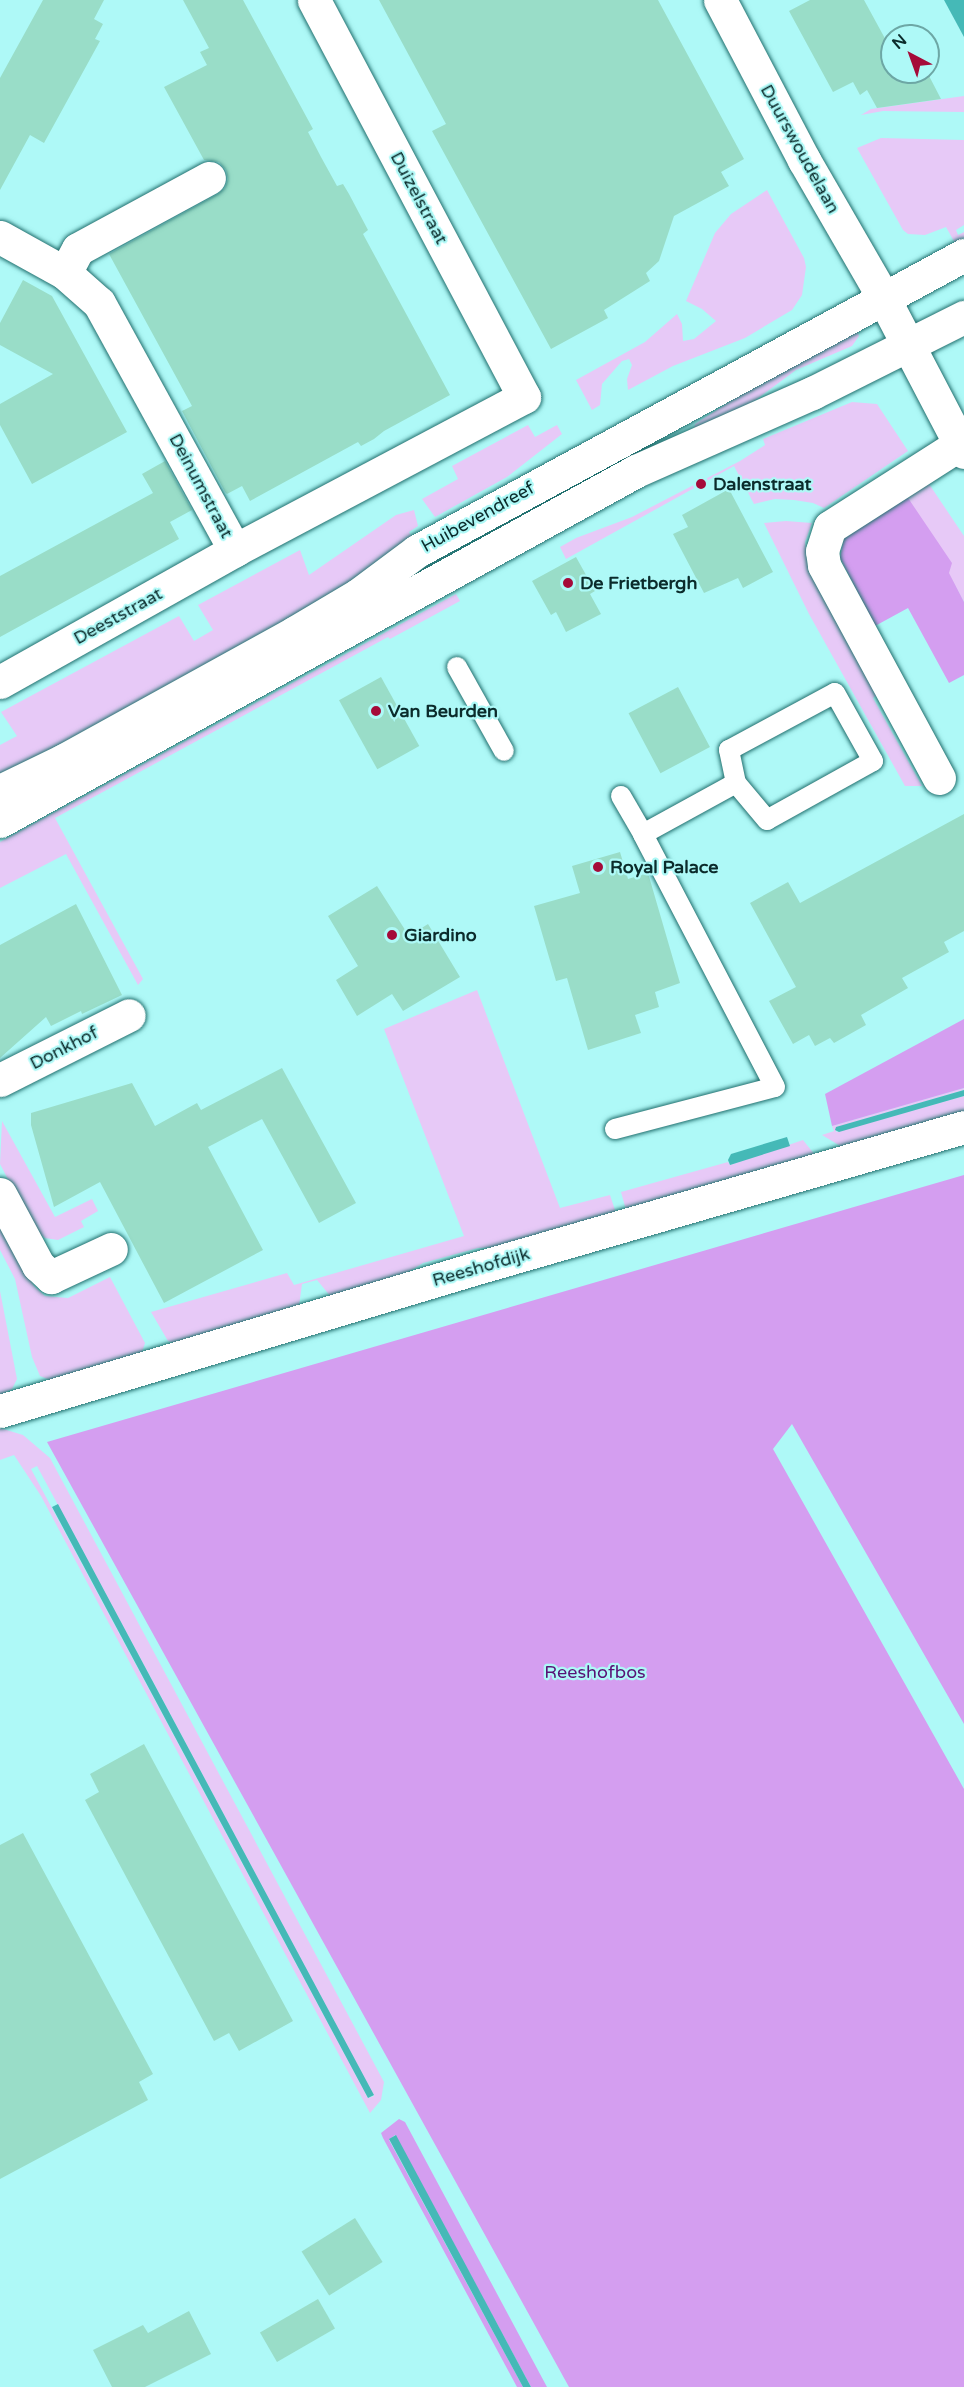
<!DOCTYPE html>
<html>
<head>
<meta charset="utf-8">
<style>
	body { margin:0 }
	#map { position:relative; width:964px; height:2387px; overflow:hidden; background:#aef9f7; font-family:"Varela Round",sans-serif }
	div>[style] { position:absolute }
	.green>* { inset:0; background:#e7c9f7 }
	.forest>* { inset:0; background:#d49ef0 }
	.water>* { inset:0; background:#45b9b7 }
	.building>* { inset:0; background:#99ddc8; transform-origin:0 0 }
	.roads { filter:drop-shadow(0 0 2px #216f6e) drop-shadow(0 0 2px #216f6e) }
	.service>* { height:20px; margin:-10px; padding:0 10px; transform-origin:10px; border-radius:10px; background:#fff }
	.minor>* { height:33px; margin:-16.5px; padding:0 16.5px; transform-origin:16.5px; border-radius:16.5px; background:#fff }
	.tertiary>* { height:33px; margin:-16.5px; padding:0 16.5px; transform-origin:16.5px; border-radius:16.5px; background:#fff }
	.dots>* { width:16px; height:16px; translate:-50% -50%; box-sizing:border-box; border:3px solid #aef9f7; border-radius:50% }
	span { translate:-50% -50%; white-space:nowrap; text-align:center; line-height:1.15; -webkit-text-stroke:4.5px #aef9f7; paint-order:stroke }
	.street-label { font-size:18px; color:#0b2b2b }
	.poi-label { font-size:18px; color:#0b2b2b; font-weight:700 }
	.left { translate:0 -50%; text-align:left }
	.park-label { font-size:18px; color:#591275 }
	.north { position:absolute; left:880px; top:24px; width:60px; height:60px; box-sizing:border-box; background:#aef9f7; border:2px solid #6da7a5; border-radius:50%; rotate:319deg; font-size:16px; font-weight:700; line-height:24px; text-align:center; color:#0b2b2b }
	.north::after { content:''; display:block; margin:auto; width:21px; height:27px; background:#a50b39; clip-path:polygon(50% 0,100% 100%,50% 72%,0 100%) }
</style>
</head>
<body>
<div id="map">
	<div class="green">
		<div style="clip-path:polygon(964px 96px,964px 112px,883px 111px,861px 115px,871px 109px)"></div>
		<div style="clip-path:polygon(881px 138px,964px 140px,964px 225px,956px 230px,958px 235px,964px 232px,964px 238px,955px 243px,946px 227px,925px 235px,908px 234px,903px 230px,857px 148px)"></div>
		<div style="clip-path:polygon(767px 190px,804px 258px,806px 267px,802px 295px,792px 310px,745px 338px,673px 366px,628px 390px,627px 379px,632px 365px,629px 359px,622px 361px,602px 384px,600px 405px,592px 410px,576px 380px,645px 342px,677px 314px,682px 324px,683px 341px,694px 339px,716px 321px,702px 309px,686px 301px,715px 233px,731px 214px)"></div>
		<div style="clip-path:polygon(855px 327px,859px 336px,852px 346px,796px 370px,745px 408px,694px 428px,695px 424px,751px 388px)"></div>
		<div style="clip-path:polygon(852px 402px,877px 404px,908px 451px,824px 508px,813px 503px,794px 500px,775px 499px,754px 504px,734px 466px,566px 559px,560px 547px,576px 538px,632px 517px,740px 461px,765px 445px,763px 439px)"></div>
		<div style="clip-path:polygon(528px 425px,535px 437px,557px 425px,562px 434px,507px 477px,435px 517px,422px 499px,458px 479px,452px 466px)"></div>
		<div style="clip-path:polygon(925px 478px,964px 536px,964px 602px,904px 492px)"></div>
		<div style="clip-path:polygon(414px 510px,418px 526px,409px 532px,414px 541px,347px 587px,0 781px,0 745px,17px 736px,1px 712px,179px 616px,194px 641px,213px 630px,198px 605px,300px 550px,309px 575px,396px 515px)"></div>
		<div style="clip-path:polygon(786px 521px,812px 523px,805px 542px,810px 572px,877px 695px,873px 698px,922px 786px,905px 786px,809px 614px,764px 523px)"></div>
		<div style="clip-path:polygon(456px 594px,460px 601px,390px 639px,388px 637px,55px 818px,143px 979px,138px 985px,66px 854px,0 888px,0 842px)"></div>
		<div style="clip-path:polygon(477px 990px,560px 1208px,610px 1195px,616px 1213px,499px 1247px,478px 1248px,423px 1263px,407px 1273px,331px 1297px,317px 1280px,302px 1284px,299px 1306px,174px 1343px,168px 1341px,151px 1312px,287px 1273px,294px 1285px,464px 1236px,384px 1029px)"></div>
		<div style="clip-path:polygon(964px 1088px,964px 1090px,837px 1127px,836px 1132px,964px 1096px,964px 1112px,842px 1147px,822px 1135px,834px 1131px,832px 1126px)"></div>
		<div style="clip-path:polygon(2px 1121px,55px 1217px,92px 1199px,98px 1211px,81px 1221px,84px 1227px,58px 1240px,45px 1238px,34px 1229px,0 1164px)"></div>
		<div style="clip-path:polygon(803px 1140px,815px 1155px,626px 1210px,621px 1192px,728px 1162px,730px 1165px)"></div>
		<div style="clip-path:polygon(0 1224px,34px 1286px,45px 1296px,68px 1298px,110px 1277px,145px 1343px,142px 1352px,50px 1380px,40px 1376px,32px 1357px,15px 1279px,0 1250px)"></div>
		<div style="clip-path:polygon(0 1291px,17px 1379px,12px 1389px,0 1395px)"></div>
		<div style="clip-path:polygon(evenodd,0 1428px,23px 1435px,50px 1458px,384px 2082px,381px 2100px,370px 2113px,41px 1496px,14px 1455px,0 1460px,0 1428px,37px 1466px,152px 1680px,374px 2096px,368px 2098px,31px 1469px,37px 1466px)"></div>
	</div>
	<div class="forest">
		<div style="clip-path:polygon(904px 492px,952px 563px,949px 573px,964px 602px,964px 675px,949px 683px,908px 608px,875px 626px,840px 558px,844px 537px)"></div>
		<div style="clip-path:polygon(964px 1019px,964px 1088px,832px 1126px,825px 1094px)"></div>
		<div style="clip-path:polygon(964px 1175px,964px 1724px,792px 1424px,773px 1449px,964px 1789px,964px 2387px,569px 2387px,47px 1442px)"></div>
		<div style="clip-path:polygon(399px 2119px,405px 2122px,547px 2387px,531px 2387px,395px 2135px,389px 2140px,523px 2387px,517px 2387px,383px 2138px,381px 2133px)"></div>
	</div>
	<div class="water">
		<div style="clip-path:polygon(944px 0,964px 0,964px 37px)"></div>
		<div style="clip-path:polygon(964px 1090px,964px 1096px,839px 1132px,835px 1130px,836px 1127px)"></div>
		<div style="clip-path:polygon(787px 1137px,790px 1146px,730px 1165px,728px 1160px,731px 1154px)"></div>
		<div style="clip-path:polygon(58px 1504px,152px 1680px,374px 2095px,368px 2098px,52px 1507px)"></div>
		<div style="clip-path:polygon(396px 2135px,484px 2299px,531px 2387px,523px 2387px,389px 2139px)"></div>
	</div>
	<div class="building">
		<div style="clip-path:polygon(43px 0,104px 0,94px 19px,103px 24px,95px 39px,100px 41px,44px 143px,30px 135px,0 190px,0 78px)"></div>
		<div style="clip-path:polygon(183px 0,243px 0,313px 129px,308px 132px,321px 157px,337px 186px,343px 184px,349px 194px,368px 230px,363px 234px,450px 395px,384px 431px,374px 439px,361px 446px,358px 442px,250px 501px,242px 486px,227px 494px,225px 492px,182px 411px,192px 406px,109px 254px,218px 194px,225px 188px,228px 179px,226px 170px,219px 162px,204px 160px,164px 87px,207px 65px,200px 52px,209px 48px)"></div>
		<div style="clip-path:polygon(379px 0,658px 0,744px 159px,721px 172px,729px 186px,674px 216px,659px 261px,646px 273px,650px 281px,604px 310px,608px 318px,551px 349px,432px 131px,446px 124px)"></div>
		<div style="clip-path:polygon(810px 0,864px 0,888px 44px,892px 42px,892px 72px,927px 72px,941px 99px,877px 108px,867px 90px,860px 95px,853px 82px,833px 92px,789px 11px)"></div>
		<div style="clip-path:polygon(23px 280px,52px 296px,127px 432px,32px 484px,0 425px,0 404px,53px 374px,0 345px,0 323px)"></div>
		<div style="clip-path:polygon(165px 461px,192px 510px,170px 522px,179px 539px,0 637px,0 576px,153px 493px,142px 474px)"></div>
		<div style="clip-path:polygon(729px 489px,773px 572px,743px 588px,738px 578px,704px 593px,673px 534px,688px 527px,682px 515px)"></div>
		<div style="clip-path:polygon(576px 557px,595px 591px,590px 594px,601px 614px,566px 632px,556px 612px,551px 615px,532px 581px)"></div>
		<div style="left:381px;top:677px;width:79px;height:48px;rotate:61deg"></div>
		<div style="left:678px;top:687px;width:68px;height:56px;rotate:62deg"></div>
		<div style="clip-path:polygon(964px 814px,964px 931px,944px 942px,949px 952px,902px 978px,908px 988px,861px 1015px,866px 1025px,834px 1043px,830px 1038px,815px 1046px,809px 1035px,793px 1044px,769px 1001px,796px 987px,750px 903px,788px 882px,800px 903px)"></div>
		<div style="clip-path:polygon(620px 852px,628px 879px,648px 873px,680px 983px,655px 992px,659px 1007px,635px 1015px,641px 1033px,588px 1050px,567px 978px,556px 981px,534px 906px,580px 893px,572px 866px)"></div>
		<div style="clip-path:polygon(377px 886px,409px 936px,428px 924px,460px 977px,403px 1011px,392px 994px,357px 1016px,336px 980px,358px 966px,328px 916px)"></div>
		<div style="clip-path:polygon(76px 904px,122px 995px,82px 1014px,81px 1011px,51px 1026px,46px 1017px,0 1058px,0 945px)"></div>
		<div style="clip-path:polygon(282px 1068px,356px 1203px,319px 1223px,262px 1119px,208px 1147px,263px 1250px,164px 1303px,100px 1182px,54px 1207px,31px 1125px,31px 1113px,132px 1083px,155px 1126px,197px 1103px,201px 1110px)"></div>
		<div style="clip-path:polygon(144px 1744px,293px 2021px,239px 2051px,229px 2033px,214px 2041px,85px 1800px,99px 1792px,90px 1774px)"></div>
		<div style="clip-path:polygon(23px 1833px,153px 2074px,139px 2082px,148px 2100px,0 2179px,0 1845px)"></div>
		<div style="left:355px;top:2218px;width:52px;height:63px;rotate:58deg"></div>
		<div style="left:318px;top:2299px;width:34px;height:67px;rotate:60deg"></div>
		<div style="clip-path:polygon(189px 2311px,211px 2354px,145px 2387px,112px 2387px,93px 2350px,143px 2325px,148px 2333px)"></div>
	</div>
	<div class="roads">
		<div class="service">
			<div style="left:457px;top:667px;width:96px;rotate:60.8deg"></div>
			<div style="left:621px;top:796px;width:44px;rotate:59.9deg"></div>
			<div style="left:643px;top:834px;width:106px;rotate:-28.7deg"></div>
			<div style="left:736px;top:783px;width:34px;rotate:-102deg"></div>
			<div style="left:729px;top:750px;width:120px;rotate:-28.3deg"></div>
			<div style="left:835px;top:693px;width:78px;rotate:60.8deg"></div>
			<div style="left:873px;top:761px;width:121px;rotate:150.9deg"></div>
			<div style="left:767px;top:820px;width:48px;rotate:-130deg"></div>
			<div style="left:615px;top:1129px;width:165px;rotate:-14.7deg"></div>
			<div style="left:775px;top:1087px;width:285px;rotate:-117.6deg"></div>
		</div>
		<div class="minor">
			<div style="left:720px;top:0;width:181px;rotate:62.3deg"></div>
			<div style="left:804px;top:160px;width:158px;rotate:60deg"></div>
			<div style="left:883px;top:297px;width:175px;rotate:62.4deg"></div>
			<div style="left:0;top:237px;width:74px;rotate:29deg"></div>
			<div style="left:65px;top:273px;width:45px;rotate:41.4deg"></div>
			<div style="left:99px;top:303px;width:282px;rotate:61.2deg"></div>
			<div style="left:65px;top:273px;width:27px;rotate:-62deg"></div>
			<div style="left:78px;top:249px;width:149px;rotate:-28.5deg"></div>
			<div style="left:0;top:682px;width:270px;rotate:-29.3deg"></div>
			<div style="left:235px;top:550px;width:327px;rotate:-27.9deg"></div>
			<div style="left:524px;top:397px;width:449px;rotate:-117.9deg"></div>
			<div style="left:939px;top:778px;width:242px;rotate:-118.4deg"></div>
			<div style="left:824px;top:565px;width:14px;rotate:-98deg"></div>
			<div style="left:822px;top:551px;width:25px;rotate:-72deg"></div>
			<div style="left:830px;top:527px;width:154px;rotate:-32.6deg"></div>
			<div style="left:0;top:1080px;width:144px;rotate:-26.7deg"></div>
			<div style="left:0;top:1194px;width:81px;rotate:61.8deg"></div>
			<div style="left:38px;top:1265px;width:18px;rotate:43deg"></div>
			<div style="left:51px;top:1277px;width:66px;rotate:-25deg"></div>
			<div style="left:0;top:1411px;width:491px;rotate:-16.7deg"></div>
			<div style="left:470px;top:1270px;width:514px;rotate:-16.14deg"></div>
		</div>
		<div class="tertiary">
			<div style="left:0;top:791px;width:71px;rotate:-25.8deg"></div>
			<div style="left:64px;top:760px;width:263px;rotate:-28.9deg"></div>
			<div style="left:294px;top:633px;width:74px;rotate:-30.7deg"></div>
			<div style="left:358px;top:595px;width:74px;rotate:-36.7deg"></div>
			<div style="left:417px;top:551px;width:622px;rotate:-28.42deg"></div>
			<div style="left:0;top:821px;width:726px;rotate:-28.82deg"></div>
			<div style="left:636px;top:471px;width:193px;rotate:-23.9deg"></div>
			<div style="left:812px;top:393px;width:170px;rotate:-26.6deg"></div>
		</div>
	</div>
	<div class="dots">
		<div style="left:701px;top:484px;background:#a50b39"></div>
		<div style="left:568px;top:583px;background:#a50b39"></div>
		<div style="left:376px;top:711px;background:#a50b39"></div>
		<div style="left:598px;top:867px;background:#a50b39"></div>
		<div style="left:392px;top:935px;background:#a50b39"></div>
	</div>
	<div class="street-label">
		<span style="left:800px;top:149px;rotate:61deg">Duurswoudelaan</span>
		<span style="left:419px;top:198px;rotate:62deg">Duizelstraat</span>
		<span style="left:201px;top:486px;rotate:62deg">Deinumstraat</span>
		<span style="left:478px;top:517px;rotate:-29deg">Huibevendreef</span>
		<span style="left:118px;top:616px;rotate:-29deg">Deeststraat</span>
		<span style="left:64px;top:1048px;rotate:-27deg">Donkhof</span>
		<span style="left:481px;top:1267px;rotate:-16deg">Reeshofdijk</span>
	</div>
	<div class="poi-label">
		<span class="left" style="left:713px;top:484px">Dalenstraat</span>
		<span class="left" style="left:580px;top:583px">De Frietbergh</span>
		<span class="left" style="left:388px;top:711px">Van Beurden</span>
		<span class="left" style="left:610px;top:867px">Royal Palace</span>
		<span class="left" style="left:404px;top:935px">Giardino</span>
	</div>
	<div class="park-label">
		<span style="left:595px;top:1672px">Reeshofbos</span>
	</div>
	<div class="north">N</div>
</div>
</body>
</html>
